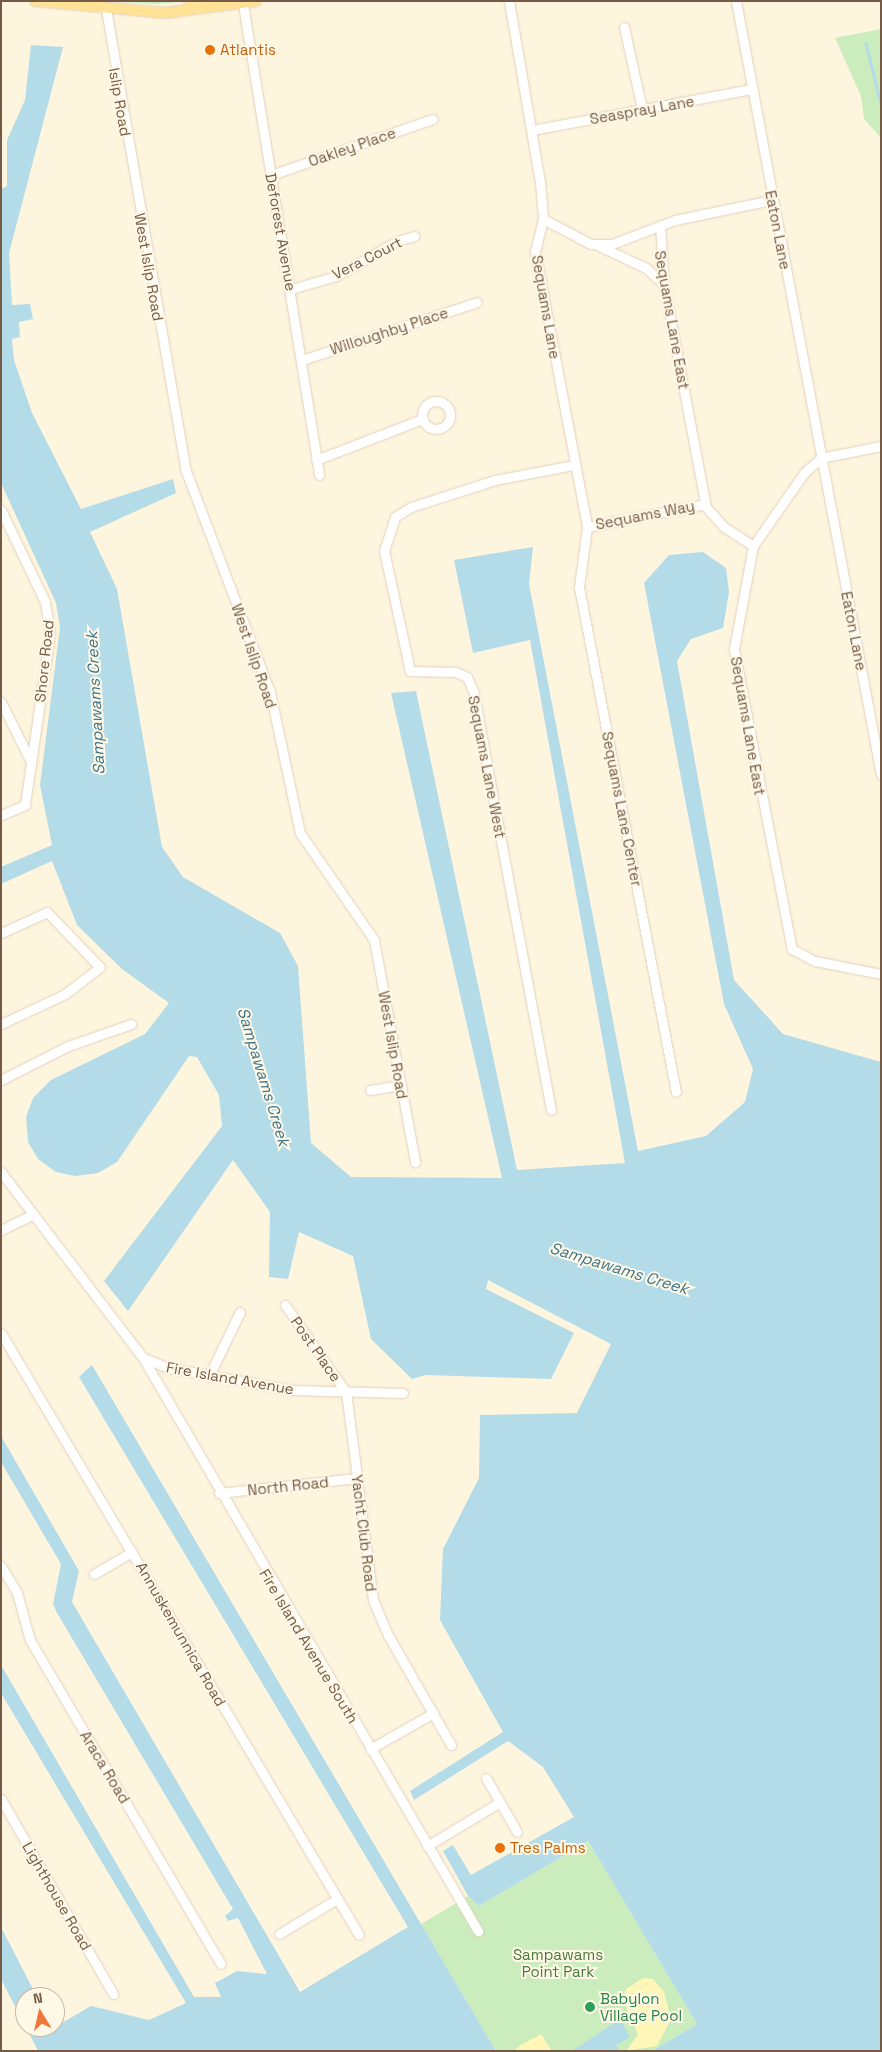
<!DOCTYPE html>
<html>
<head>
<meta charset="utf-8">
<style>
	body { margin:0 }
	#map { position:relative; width:882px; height:2052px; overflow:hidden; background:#fef5df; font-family:"Space Grotesk",sans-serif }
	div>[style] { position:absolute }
	.green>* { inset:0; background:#cbecbd }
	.sand>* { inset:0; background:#fff6b8 }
	.water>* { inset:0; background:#b3dbe8 }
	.stream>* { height:2.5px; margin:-1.25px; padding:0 1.25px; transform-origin:1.25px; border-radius:1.25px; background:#b3dbe8 }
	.roads { filter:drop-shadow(0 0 1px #e2d1bb) drop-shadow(0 0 1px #e2d1bb) }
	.minor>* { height:9px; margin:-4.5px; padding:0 4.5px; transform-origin:4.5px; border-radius:4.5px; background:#fff }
	.minor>.ring { margin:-4.5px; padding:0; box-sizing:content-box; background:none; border:9px solid #fff; border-radius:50% }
	.major>* { height:10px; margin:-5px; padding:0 5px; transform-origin:5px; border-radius:5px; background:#ffe295 }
	.dots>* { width:14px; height:14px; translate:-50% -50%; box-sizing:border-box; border:2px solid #fff8e7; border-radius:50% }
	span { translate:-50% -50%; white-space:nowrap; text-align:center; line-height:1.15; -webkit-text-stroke:4px #fff8e7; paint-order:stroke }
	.food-label { font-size:15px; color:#c56008 }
	.left { translate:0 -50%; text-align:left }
	.street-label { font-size:15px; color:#755b45 }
	.park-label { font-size:15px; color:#497c3d }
	.leisure-label { font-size:15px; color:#27864d }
	.water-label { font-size:16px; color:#3e768b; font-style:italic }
	.frame { position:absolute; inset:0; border:2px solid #755b45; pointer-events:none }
	.north { position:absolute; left:15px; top:1987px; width:50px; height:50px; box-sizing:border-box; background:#fff8e7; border:1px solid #c8b9a6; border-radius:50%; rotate:351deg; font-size:14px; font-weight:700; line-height:20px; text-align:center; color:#755b45 }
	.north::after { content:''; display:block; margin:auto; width:18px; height:22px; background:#f0763b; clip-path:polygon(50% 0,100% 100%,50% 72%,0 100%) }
</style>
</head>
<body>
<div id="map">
	<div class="green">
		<div style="clip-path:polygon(108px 1px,194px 1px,155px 4px)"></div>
		<div style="clip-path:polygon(881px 29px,881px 138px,864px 119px,861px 96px,835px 38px)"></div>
		<div style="clip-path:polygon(588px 1841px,697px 2024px,652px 2051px,496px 2051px,421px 1924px,470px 1895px,479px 1906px)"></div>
	</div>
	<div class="sand">
		<div style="clip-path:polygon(643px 1978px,653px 1979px,664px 1992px,671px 2019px,657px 2046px,626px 2051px,638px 2035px,623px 1999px,626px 1989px)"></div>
		<div style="clip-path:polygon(541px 2034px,552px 2051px,514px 2051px,519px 2046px)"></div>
	</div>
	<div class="water">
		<div style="clip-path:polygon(31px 45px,63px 47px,9px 253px,12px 305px,30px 304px,33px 319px,19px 322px,20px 337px,12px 339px,14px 360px,32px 413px,81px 509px,173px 479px,176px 493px,90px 532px,117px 589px,162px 847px,183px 877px,280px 933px,298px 966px,311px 1143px,351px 1177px,502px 1178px,391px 693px,416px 691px,517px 1170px,625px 1163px,530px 640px,473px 653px,454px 560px,533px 547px,529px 584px,638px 1151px,706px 1136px,745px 1102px,753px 1069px,724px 1004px,644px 583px,669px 555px,703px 552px,726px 568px,729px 592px,723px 628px,691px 639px,677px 661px,734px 980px,783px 1034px,881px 1062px,881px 2051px,652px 2051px,697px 2024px,588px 1841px,479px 1906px,468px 1896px,443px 1851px,453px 1845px,471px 1875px,574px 1817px,543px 1767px,508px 1741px,414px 1800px,410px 1791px,503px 1732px,440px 1620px,443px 1549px,479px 1478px,480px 1415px,577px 1413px,611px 1344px,488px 1280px,486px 1289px,574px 1333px,551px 1379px,426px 1375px,412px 1379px,371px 1339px,353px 1256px,299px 1232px,288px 1279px,269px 1277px,270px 1212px,233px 1160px,128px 1311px,104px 1281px,222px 1126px,219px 1095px,197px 1057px,189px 1056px,117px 1162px,98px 1173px,75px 1176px,56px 1172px,38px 1159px,28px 1142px,26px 1117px,33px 1098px,51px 1080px,145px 1034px,169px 1003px,122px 969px,77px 925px,52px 861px,1px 884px,1px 867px,52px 845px,40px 785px,60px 627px,56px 603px,1px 483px,1px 189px,7px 186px,7px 140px,25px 100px)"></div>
		<div style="clip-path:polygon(92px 1365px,421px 1924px,496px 2051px,38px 2051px,26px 2027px,55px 2027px,91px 2006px,149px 2020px,186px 2003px,1px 1693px,1px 1665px,194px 1997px,221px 1997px,215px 1983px,237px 1971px,267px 1974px,238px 1918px,228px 1921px,225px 1916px,233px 1909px,57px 1613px,53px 1604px,61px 1564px,1px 1462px,1px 1436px,79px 1571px,72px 1602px,300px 1992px,408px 1927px,79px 1377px)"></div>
		<div style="clip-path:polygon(1px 1927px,37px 1997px,25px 1997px,25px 2026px,1px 1979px)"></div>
		<div style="clip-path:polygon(620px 2019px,630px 2037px,616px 2045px,619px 2050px,572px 2051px)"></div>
	</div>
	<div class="stream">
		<div style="left:866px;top:43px;width:63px;rotate:76.2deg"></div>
	</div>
	<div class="roads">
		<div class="minor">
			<div style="left:509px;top:1px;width:184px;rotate:80.3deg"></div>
			<div style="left:540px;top:182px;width:37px;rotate:85deg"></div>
			<div style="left:543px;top:219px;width:33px;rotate:104deg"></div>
			<div style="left:535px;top:251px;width:281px;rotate:79.3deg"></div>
			<div style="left:587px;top:527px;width:61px;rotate:97.6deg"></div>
			<div style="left:579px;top:587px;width:514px;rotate:79.13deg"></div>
			<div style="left:736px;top:1px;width:787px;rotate:79.39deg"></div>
			<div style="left:243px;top:4px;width:477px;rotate:80.8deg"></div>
			<div style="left:106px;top:9px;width:469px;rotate:80.2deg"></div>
			<div style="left:186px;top:471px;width:236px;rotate:69.2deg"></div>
			<div style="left:270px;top:692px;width:144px;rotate:78deg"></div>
			<div style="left:300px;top:833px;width:130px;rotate:55.3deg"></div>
			<div style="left:374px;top:940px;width:226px;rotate:79.5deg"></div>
			<div style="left:624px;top:27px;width:84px;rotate:77.6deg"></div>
			<div style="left:532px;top:130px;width:224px;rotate:-10.6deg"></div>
			<div style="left:271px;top:175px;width:171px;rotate:-19.1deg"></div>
			<div style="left:543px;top:219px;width:54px;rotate:27.5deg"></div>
			<div style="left:591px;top:244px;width:21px"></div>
			<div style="left:612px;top:244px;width:67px;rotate:-20.9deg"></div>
			<div style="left:675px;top:220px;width:99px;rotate:-11.7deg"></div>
			<div style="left:660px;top:225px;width:60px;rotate:86.2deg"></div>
			<div style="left:664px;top:285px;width:226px;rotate:79.3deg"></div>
			<div style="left:706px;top:507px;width:27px;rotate:48deg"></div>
			<div style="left:724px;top:527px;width:35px;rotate:33deg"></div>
			<div style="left:599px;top:246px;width:52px;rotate:25.1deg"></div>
			<div style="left:646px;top:268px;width:25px;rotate:43deg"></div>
			<div style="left:291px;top:289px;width:47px;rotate:-16.1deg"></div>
			<div style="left:336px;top:276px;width:70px;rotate:-29.8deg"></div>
			<div style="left:397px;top:241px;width:18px;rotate:-16deg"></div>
			<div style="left:302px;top:360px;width:184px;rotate:-18.3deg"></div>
			<div class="ring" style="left:422px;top:401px;width:19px;height:19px"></div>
			<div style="left:881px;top:446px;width:61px;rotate:168.7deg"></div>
			<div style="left:821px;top:458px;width:23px;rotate:139deg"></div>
			<div style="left:804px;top:473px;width:89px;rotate:124.9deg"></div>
			<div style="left:753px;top:546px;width:105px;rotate:100.5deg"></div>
			<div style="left:734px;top:649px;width:306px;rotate:79.1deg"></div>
			<div style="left:792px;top:949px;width:26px;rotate:28deg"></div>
			<div style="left:815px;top:961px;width:67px;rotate:11.1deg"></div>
			<div style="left:316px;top:460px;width:114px;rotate:-21.1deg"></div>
			<div style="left:1px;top:510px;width:102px;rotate:64.4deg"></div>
			<div style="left:45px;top:602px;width:31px;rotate:81deg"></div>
			<div style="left:50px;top:633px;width:174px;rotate:98.3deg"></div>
			<div style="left:25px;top:805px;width:26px;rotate:157deg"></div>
			<div style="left:587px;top:527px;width:120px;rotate:-11deg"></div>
			<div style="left:1px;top:702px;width:67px;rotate:63.4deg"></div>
			<div style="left:1px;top:933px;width:51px;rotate:-24.5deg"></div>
			<div style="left:47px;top:912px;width:76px;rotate:46.1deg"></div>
			<div style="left:100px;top:967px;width:44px;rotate:142.4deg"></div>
			<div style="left:65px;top:994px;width:71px;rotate:154.9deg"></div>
			<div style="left:1px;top:1080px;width:75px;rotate:-26.9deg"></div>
			<div style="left:68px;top:1046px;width:67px;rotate:-19.2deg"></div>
			<div style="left:370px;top:1090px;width:30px;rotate:-9deg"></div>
			<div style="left:551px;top:1110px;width:426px;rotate:-100.5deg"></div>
			<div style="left:473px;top:691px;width:15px;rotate:-113deg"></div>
			<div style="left:467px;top:677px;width:13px;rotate:-157deg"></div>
			<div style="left:455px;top:672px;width:45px;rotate:-178.7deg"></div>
			<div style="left:410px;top:671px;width:123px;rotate:-102.2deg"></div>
			<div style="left:384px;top:551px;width:36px;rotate:-72deg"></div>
			<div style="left:395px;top:517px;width:19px;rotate:-32deg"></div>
			<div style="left:411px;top:507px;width:88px;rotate:-17.8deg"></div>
			<div style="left:495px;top:480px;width:80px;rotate:-10.8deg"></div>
			<div style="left:1px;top:1172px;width:234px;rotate:52.6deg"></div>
			<div style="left:143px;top:1358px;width:28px;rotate:21deg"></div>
			<div style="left:169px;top:1368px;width:125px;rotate:10.1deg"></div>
			<div style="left:292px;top:1390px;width:111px;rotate:1.5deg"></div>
			<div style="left:1px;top:1230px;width:34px;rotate:-26deg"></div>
			<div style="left:285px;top:1305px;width:106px;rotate:55deg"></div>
			<div style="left:346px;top:1392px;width:210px;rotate:82.6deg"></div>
			<div style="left:373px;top:1600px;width:38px;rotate:67deg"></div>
			<div style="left:388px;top:1635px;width:127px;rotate:60.2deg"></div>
			<div style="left:1px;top:1333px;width:700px;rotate:59.26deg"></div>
			<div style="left:143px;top:1358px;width:664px;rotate:59.69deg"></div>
			<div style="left:209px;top:1376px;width:71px;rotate:-64.2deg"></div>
			<div style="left:219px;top:1493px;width:139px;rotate:-6.2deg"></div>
			<div style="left:1px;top:1566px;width:31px;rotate:59deg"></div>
			<div style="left:17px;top:1593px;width:49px;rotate:74.5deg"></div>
			<div style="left:30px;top:1640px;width:376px;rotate:59.5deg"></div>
			<div style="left:94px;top:1574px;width:44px;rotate:-30.1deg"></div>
			<div style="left:370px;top:1749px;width:73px;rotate:-29.7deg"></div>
			<div style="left:486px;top:1778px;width:62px;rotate:60.1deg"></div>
			<div style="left:1px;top:1799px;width:225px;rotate:60.1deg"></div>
			<div style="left:427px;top:1846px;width:85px;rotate:-31.1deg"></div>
			<div style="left:279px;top:1934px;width:68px;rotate:-31.1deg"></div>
		</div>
		<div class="major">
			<div style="left:35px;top:1px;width:131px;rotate:5.3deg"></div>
			<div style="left:165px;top:13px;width:92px;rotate:-7.5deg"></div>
			<div style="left:188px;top:7px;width:18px;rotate:-19deg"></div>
		</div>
	</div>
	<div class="dots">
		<div style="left:210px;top:50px;background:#e8710a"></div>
		<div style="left:500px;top:1848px;background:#e8710a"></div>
		<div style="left:590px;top:2007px;background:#2e9e5b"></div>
	</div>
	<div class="food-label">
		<span class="left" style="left:220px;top:50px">Atlantis</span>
		<span class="left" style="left:510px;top:1848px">Tres Palms</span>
	</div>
	<div class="street-label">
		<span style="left:120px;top:102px;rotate:80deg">Islip Road</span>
		<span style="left:642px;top:110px;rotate:-10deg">Seaspray Lane</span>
		<span style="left:352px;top:147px;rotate:-19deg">Oakley Place</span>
		<span style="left:778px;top:230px;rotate:79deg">Eaton Lane</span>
		<span style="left:281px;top:232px;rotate:80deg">Deforest Avenue</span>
		<span style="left:367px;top:258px;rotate:-27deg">Vera Court</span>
		<span style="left:149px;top:267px;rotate:80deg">West Islip Road</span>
		<span style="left:546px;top:307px;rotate:80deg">Sequams Lane</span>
		<span style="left:672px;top:320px;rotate:80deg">Sequams Lane East</span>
		<span style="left:389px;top:331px;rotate:-18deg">Willoughby Place</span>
		<span style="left:645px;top:515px;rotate:-11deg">Sequams Way</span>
		<span style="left:854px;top:631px;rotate:79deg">Eaton Lane</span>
		<span style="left:254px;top:656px;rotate:71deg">West Islip Road</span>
		<span style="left:44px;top:661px;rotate:-84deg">Shore Road</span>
		<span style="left:748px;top:726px;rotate:80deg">Sequams Lane East</span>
		<span style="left:487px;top:767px;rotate:79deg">Sequams Lane West</span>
		<span style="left:622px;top:809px;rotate:79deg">Sequams Lane Center</span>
		<span style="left:393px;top:1045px;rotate:80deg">West Islip Road</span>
		<span style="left:316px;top:1349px;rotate:55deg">Post Place</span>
		<span style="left:230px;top:1378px;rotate:10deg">Fire Island Avenue</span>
		<span style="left:288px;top:1486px;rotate:-6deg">North Road</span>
		<span style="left:364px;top:1533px;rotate:83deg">Yacht Club Road</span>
		<span style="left:181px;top:1634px;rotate:60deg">Annuskemunnica Road</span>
		<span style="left:309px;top:1646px;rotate:59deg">Fire Island Avenue South</span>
		<span style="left:105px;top:1767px;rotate:59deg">Araca Road</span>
		<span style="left:57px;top:1896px;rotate:60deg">Lighthouse Road</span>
	</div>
	<div class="park-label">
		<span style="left:558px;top:1963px">Sampawams<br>Point Park</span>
	</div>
	<div class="leisure-label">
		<span class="left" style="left:600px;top:2007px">Babylon<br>Village Pool</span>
	</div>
	<div class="water-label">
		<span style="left:96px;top:703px;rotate:-93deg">Sampawams Creek</span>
		<span style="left:263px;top:1077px;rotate:73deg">Sampawams Creek</span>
		<span style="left:619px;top:1269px;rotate:17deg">Sampawams Creek</span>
	</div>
	<div class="frame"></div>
	<div class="north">N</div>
</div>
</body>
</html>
